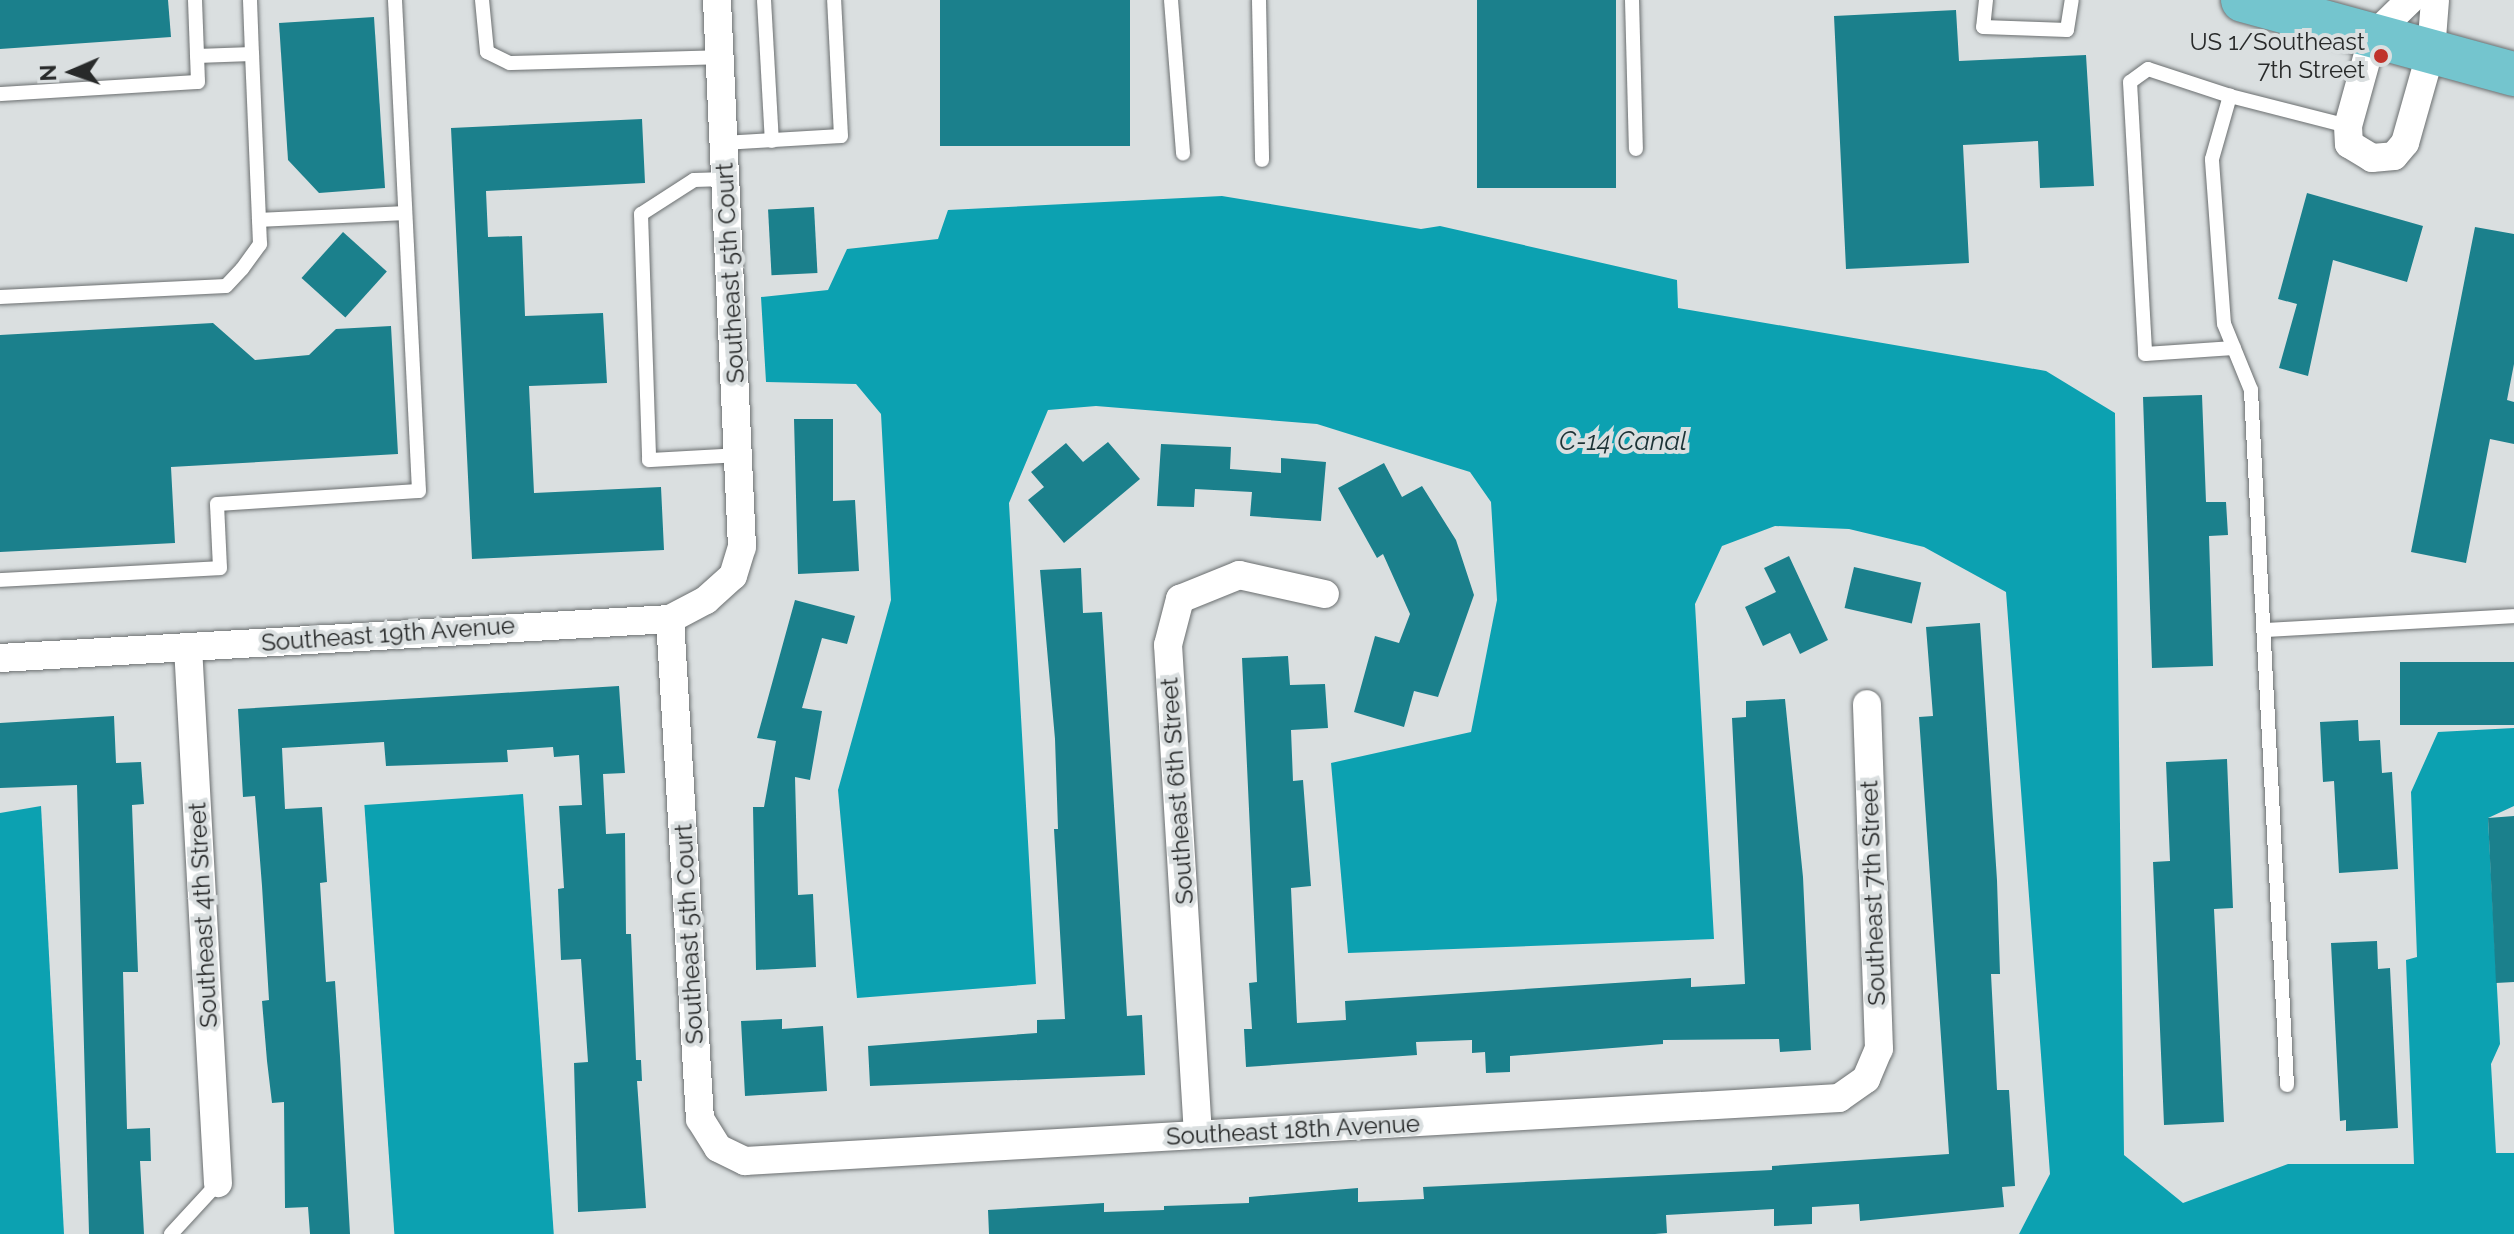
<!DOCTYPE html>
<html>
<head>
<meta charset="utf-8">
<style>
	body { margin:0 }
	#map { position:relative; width:2514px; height:1234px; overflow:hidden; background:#dadfe0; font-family:Raleway,sans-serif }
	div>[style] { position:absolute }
	.water>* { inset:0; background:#0ca1b1; transform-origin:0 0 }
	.building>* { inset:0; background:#1b808c; transform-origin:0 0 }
	.roads { filter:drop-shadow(0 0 2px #6b6f70) drop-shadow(0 0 2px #6b6f70) }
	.lane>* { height:14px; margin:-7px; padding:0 7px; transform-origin:7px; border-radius:7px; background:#fff }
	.street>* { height:28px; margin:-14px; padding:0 14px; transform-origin:14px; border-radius:14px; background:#fff }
	.primary>* { height:44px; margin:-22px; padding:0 22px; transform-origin:22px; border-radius:22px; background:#74c5ce }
	.dots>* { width:22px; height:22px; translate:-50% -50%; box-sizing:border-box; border:4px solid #dadfe0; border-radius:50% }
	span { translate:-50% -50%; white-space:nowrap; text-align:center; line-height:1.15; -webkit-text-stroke:8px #dadfe0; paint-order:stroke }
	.poi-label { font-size:24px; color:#282a2a }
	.right { translate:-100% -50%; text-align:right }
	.street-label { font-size:24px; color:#282a2a }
	.water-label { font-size:26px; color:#1c3235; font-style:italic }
	.north { position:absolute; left:32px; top:32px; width:80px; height:80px; -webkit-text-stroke:6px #dadfe0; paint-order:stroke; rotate:268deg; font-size:22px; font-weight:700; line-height:32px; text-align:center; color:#282a2a }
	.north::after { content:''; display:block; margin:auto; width:28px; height:36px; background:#282a2a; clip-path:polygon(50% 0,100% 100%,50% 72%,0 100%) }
</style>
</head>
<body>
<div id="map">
	<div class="water">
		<div style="clip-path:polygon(1222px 196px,1421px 229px,1440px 226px,1677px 280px,1678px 308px,2046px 371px,2115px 413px,2124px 1155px,2183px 1203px,2288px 1164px,2414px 1164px,2406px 960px,2417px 957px,2411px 792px,2438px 732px,2514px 728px,2514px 806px,2488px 818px,2500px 1044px,2491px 1064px,2496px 1153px,2514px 1153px,2514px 1234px,2019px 1234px,2050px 1174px,2006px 592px,1924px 547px,1849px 529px,1775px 526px,1722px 546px,1695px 604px,1714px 939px,1348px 953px,1331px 763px,1471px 732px,1497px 600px,1491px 502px,1470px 472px,1317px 424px,1096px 406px,1048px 410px,1009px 503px,1036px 984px,857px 998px,838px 790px,891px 600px,881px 414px,856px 384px,766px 382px,761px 297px,828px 290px,847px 249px,938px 239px,948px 210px)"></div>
		<div style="left:523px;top:794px;width:441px;height:159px;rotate:86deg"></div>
		<div style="clip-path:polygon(41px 806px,64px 1234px,0 1234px,0 813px)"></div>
	</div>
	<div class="building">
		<div style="clip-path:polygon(0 0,168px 0,171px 37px,0 49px)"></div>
		<div style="left:940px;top:0;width:190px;height:146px"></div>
		<div style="left:1477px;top:0;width:139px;height:188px"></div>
		<div style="clip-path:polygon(1956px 10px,1959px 61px,2086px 55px,2094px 186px,2040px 188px,2038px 141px,1963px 145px,1969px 263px,1846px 269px,1834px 16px)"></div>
		<div style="clip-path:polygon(374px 17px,385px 188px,319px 193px,288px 160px,279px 23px)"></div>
		<div style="clip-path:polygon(642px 119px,645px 183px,486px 191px,488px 237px,522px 236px,525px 316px,603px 313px,607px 383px,529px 386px,534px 493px,661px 487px,664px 550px,472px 559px,451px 128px)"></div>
		<div style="clip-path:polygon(2307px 193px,2423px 226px,2407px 282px,2333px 260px,2308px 376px,2279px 368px,2297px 304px,2278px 299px)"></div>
		<div style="left:814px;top:207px;width:66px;height:46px;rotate:87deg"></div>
		<div style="clip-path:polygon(2475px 227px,2514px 234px,2514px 364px,2507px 400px,2514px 402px,2514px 444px,2490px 439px,2466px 563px,2411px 552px)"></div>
		<div style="left:343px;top:232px;width:59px;height:62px;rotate:42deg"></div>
		<div style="clip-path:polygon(213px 323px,255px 360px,309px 355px,336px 329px,391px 326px,398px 454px,171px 467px,175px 543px,0 552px,0 335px)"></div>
		<div style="clip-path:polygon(2202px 395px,2206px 502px,2226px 502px,2228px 535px,2209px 536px,2213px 666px,2152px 668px,2143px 397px)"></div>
		<div style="clip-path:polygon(794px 419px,833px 419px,833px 501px,855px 500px,859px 571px,798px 574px)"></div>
		<div style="clip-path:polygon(1108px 442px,1140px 479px,1064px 543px,1028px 500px,1044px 487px,1031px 472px,1066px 443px,1083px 462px)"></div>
		<div style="clip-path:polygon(1161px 444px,1231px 447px,1230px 469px,1281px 473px,1281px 458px,1326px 462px,1321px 521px,1250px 516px,1252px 492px,1195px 489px,1194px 507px,1157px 506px)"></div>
		<div style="clip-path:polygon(1384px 463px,1402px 497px,1422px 486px,1456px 540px,1474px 595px,1438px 697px,1414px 691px,1404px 727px,1354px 712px,1375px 636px,1399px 643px,1410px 614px,1383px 554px,1377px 558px,1338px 488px)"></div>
		<div style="clip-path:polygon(1789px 556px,1828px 640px,1800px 654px,1790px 633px,1763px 646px,1745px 607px,1776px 592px,1764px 568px)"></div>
		<div style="left:1854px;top:567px;width:69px;height:42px;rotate:13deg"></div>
		<div style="clip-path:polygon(1081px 568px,1083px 613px,1102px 612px,1127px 1016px,1142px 1015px,1145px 1075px,870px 1086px,868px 1046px,1037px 1033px,1037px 1020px,1065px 1019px,1054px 829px,1058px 829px,1055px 739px,1040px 570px)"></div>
		<div style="clip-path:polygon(795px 600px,855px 616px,847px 644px,822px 638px,802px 708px,822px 711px,810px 780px,795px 777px,798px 895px,813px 894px,816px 967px,756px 970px,753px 807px,764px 807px,776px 741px,757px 738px)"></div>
		<div style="clip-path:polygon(1980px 623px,1997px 880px,2000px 974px,1991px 974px,1997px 1090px,2009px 1090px,2015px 1186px,2002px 1187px,2004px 1207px,1860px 1221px,1859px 1204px,1812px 1207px,1812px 1224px,1774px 1226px,1774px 1209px,1666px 1215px,1667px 1233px,1655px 1234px,989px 1234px,988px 1210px,1104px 1203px,1104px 1212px,1164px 1210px,1164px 1206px,1249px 1203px,1249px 1197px,1358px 1188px,1358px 1202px,1424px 1199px,1423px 1187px,1772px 1170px,1772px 1166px,1949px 1154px,1919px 717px,1933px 716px,1926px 627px)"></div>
		<div style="clip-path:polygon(1288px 656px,1290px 685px,1325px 684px,1328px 728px,1291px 730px,1293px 781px,1303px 780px,1311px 886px,1291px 888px,1297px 1023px,1346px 1020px,1345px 1001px,1691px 978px,1691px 987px,1745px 984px,1732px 718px,1746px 717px,1746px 701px,1785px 699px,1803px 877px,1811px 1050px,1780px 1052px,1779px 1039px,1663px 1040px,1663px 1044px,1510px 1056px,1510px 1072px,1486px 1073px,1485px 1052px,1472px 1053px,1472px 1040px,1416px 1042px,1417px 1055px,1246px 1067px,1244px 1029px,1252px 1029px,1249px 983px,1257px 982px,1242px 658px)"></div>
		<div style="left:2514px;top:662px;width:63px;height:114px;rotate:90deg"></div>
		<div style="clip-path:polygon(619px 686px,625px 773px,603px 774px,606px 834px,625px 833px,626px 934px,631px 934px,636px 1060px,641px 1060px,642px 1081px,637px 1081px,646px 1208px,578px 1212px,574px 1063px,588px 1062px,581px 959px,561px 960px,558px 889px,564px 888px,559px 806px,582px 805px,579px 755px,554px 757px,553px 747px,507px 750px,508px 762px,386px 766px,384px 742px,282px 748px,285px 809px,322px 807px,327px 882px,320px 883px,326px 982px,335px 981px,340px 1056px,350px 1234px,310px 1234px,308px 1207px,285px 1208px,284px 1102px,272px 1103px,267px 1061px,262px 1001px,269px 1000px,262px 886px,255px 796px,243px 797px,238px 709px)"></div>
		<div style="clip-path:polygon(114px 716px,116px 763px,141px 762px,144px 804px,132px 805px,138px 972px,123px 972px,127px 1129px,150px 1128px,151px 1161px,140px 1161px,144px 1234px,89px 1234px,77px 785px,0 788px,0 723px)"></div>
		<div style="clip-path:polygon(2358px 720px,2359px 741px,2380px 740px,2382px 773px,2392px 772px,2398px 869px,2339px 873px,2334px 781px,2323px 782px,2320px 722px)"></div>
		<div style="clip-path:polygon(2227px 759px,2233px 908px,2214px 909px,2224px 1122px,2164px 1125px,2153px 862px,2170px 861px,2166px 762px)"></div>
		<div style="clip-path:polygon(2514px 816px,2514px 982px,2496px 983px,2488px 818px)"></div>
		<div style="clip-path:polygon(2377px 941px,2378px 969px,2390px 968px,2398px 1128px,2346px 1131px,2346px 1120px,2340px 1121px,2331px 943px)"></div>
		<div style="clip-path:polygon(782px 1019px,782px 1029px,823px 1026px,827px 1091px,745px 1096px,741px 1021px)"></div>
	</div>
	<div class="roads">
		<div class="lane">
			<div style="left:250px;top:0;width:54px;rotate:87.9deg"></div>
			<div style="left:482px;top:0;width:52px;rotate:84.5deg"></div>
			<div style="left:487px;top:52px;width:25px;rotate:26deg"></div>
			<div style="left:510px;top:63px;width:210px;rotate:-1.6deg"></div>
			<div style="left:764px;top:0;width:141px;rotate:86.8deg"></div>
			<div style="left:1171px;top:0;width:154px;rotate:85.5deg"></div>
			<div style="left:1259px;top:0;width:160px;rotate:88.9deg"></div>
			<div style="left:1632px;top:0;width:149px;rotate:88.5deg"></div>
			<div style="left:1986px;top:0;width:27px;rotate:96deg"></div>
			<div style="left:1983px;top:27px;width:84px;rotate:2deg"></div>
			<div style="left:2067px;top:30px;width:30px;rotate:-81deg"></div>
			<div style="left:0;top:94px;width:198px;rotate:-3.5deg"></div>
			<div style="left:198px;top:82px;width:82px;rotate:-92.1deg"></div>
			<div style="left:2230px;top:96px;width:86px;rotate:-161.8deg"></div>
			<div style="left:2148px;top:69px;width:22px;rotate:144deg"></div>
			<div style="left:2130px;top:82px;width:272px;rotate:86.8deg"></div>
			<div style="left:2145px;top:354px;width:89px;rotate:-3.9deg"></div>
			<div style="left:723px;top:143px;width:118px;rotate:-3.4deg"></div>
			<div style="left:841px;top:136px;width:136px;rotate:-92.9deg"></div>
			<div style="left:725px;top:179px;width:31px;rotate:178deg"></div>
			<div style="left:694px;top:180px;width:63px;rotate:147.3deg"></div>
			<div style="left:641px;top:214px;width:246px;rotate:88.1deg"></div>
			<div style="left:649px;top:460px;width:89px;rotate:-3.2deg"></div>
			<div style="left:259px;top:220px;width:146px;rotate:-2.7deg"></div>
			<div style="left:0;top:297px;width:226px;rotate:-2.8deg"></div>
			<div style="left:226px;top:286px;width:23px;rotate:-47deg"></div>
			<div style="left:242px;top:269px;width:31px;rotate:-54deg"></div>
			<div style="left:260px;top:244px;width:190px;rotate:-92.4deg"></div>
			<div style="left:252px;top:54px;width:55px;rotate:177.9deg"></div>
			<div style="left:0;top:580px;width:220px;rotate:-3.1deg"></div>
			<div style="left:220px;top:568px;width:64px;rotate:-92.7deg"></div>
			<div style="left:217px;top:504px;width:202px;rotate:-3.7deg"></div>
			<div style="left:419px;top:491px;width:492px;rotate:-92.8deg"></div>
			<div style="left:2264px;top:630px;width:250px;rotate:-3.2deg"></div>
			<div style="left:2287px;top:1085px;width:696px;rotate:-92.97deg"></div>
			<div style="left:2251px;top:390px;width:71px;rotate:-112.2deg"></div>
			<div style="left:2224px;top:324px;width:165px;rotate:-94.2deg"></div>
			<div style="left:2212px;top:159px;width:66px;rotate:-74.1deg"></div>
			<div style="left:2230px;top:96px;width:122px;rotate:14.3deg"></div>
			<div style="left:171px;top:1234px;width:69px;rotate:-47.3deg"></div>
		</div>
		<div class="street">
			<div style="left:2410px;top:0;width:52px;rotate:135.8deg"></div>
			<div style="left:2373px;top:36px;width:93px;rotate:105.5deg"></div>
			<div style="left:2348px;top:126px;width:18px;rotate:87deg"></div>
			<div style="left:2349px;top:144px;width:27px;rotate:31deg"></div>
			<div style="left:2372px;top:158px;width:22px;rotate:-5deg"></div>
			<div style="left:2394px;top:156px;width:17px;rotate:-50deg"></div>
			<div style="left:2405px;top:143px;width:96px;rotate:-74.2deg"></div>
			<div style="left:2431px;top:51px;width:51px;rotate:-85.5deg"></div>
			<div style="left:670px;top:619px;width:501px;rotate:86.57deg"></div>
			<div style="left:700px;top:1119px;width:34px;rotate:58deg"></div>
			<div style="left:718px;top:1148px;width:30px;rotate:26deg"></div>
			<div style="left:745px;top:1161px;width:1096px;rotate:-3.3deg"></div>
			<div style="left:1839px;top:1098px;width:33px;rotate:-35deg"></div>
			<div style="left:1866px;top:1079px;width:33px;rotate:-67deg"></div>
			<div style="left:1879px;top:1049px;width:345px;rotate:-92deg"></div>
			<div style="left:188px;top:647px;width:537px;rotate:86.8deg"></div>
			<div style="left:0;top:658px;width:671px;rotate:-3.33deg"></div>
			<div style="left:670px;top:619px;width:41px;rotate:-27.8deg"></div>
			<div style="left:706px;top:600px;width:36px;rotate:-42deg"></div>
			<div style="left:733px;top:576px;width:30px;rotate:-73deg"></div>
			<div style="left:742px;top:547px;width:548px;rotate:-92.62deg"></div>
			<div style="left:1198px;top:1135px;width:491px;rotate:-93.5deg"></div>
			<div style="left:1168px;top:645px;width:48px;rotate:-75.4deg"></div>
			<div style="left:1180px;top:599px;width:64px;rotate:-22.1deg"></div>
			<div style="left:1239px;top:575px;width:88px;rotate:12.5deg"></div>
		</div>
		<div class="primary">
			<div style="left:2243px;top:0;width:281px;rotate:15.3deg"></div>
		</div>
	</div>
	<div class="dots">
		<div style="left:2381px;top:56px;background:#c0322a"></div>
	</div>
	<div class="poi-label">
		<span class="right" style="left:2365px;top:56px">US 1/Southeast<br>7th Street</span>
	</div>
	<div class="street-label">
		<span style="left:730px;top:273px;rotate:-93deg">Southeast 5th Court</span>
		<span style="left:388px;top:634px;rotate:-4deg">Southeast 19th Avenue</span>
		<span style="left:1177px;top:791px;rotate:-94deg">Southeast 6th Street</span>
		<span style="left:1873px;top:893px;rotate:-92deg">Southeast 7th Street</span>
		<span style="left:203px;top:915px;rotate:-93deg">Southeast 4th Street</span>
		<span style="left:689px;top:934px;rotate:-93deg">Southeast 5th Court</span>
		<span style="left:1293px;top:1130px;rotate:-3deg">Southeast 18th Avenue</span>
	</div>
	<div class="water-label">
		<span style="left:1623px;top:442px">C-14 Canal</span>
	</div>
	<div class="north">N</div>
</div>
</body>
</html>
